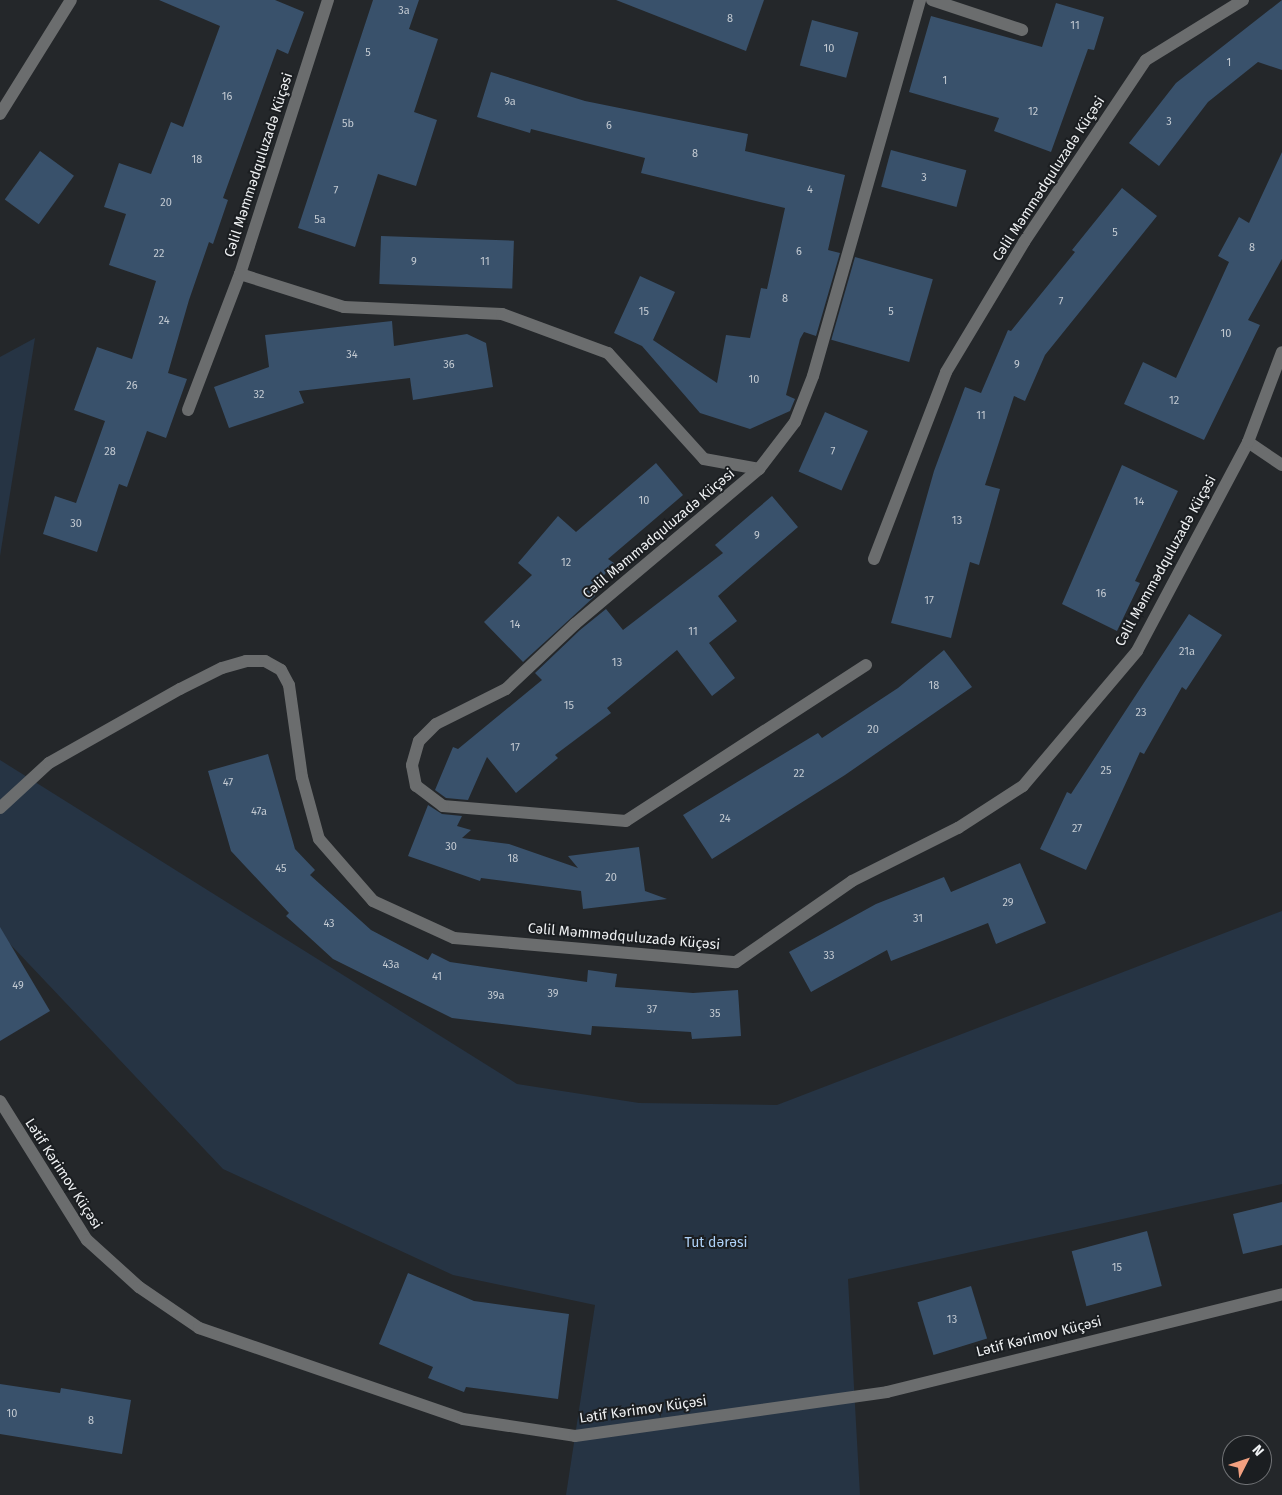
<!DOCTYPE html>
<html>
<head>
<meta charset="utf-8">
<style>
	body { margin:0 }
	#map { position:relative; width:1282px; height:1495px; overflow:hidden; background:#24272a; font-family:"Fira Sans",sans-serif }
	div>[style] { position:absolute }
	.green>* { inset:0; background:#263444 }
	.building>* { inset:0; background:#39516b; transform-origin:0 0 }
	.lane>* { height:12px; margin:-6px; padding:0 6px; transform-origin:6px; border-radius:6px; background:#6b6d6e }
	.street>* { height:12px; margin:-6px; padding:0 6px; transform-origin:6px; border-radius:6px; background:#6b6d6e }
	span { translate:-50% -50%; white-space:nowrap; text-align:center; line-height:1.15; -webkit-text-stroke:4px #1b1e21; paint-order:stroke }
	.number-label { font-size:11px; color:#c2c9d1 }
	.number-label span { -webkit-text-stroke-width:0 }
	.street-label { font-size:14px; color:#eff1f3 }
	.park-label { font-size:14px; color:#aed1f7 }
	.north { position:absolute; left:1222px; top:1435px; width:50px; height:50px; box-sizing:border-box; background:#1b1e21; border:1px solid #707275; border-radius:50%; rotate:49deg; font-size:14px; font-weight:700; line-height:20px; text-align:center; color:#eff1f3 }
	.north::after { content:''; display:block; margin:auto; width:18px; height:22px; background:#f2a080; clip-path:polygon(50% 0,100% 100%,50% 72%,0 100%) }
</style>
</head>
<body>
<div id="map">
	<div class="green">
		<div style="clip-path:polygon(35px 338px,0 556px,0 357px)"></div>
		<div style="clip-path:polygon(0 760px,517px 1084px,639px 1103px,777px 1105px,1282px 911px,1282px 1184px,848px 1279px,860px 1495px,566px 1495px,595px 1305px,453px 1275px,223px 1169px,10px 944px,0 950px)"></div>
	</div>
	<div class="building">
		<div style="clip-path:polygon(159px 0,275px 0,304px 12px,288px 54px,277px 49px,223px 198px,228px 200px,213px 244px,209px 242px,189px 300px,168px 373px,187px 379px,166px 438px,147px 431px,127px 487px,119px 484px,97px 552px,43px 534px,55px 496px,76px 503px,105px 421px,74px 410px,97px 347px,132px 359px,156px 281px,109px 265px,126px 214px,104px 207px,119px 163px,151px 174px,171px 122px,183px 127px,220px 26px)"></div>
		<div style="clip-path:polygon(373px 0,419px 0,409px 29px,438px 39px,414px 112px,437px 120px,416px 186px,378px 174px,355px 247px,298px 228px)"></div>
		<div style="clip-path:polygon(616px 0,764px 0,746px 51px)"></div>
		<div style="clip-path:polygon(1282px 0,1282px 70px,1258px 62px,1208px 102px,1159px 166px,1129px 143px,1176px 83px)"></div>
		<div style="clip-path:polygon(1056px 3px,1104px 17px,1094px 50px,1088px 49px,1051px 152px,994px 131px,999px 118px,909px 92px,931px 16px,1042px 47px)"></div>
		<div style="left:812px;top:20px;width:48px;height:47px;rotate:15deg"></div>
		<div style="clip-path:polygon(491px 72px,585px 101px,748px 134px,745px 151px,845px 175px,828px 250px,840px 253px,816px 336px,804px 332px,800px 339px,786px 395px,795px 399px,790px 411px,750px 429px,700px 413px,642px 346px,614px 333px,640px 276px,675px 292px,653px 340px,717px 383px,726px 335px,750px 338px,761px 288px,767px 289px,785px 208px,641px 173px,645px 158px,531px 129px,530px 133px,477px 117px)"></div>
		<div style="left:891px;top:150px;width:78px;height:38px;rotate:15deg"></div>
		<div style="left:40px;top:151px;width:42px;height:60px;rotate:36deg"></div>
		<div style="clip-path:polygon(1282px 152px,1282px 259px,1248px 320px,1260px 325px,1204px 440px,1124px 404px,1143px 362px,1176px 378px,1229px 262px,1218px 256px,1239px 217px,1249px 223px)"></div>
		<div style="clip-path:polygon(1122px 188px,1157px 216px,1045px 355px,1025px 401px,1014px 396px,985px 485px,1000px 489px,979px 565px,970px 562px,951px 638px,891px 623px,934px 471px,965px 387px,981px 393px,1008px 330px,1011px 331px,1075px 252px,1072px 250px)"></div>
		<div style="left:381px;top:236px;width:133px;height:48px;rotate:2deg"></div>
		<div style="left:855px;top:257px;width:81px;height:86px;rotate:16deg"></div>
		<div style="clip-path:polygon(392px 321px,394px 346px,467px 334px,486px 343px,493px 387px,413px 400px,410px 378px,299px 391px,304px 403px,229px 428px,214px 387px,269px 367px,265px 335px)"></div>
		<div style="left:825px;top:412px;width:47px;height:65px;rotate:24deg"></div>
		<div style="clip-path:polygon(656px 463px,683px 495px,608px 559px,614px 563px,591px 591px,595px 596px,523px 662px,484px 622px,532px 575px,518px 563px,558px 516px,576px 532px)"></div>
		<div style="clip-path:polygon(1122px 465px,1178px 491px,1135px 581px,1140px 583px,1117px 631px,1062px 604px)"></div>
		<div style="clip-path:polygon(772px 496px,798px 527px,718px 596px,737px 621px,709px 643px,735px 678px,712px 696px,677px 650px,607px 708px,611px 713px,555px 755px,558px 758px,516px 793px,487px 757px,468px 800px,446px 798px,435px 790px,453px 747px,458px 749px,542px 680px,535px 673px,580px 630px,606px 609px,623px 630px,723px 553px,715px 545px)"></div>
		<div style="clip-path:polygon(1189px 614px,1222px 635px,1186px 690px,1182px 687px,1144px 754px,1140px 752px,1086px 870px,1040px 849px,1067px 792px,1071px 794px)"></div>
		<div style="clip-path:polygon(944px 650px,972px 687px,845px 775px,712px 859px,683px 815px,818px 733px,822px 738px,898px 688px)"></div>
		<div style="clip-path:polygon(268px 754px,295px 849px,315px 870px,310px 875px,371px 930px,428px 960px,432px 953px,450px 962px,587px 982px,588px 970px,617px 974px,615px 987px,693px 993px,738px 990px,741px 1036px,692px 1039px,691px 1032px,592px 1026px,591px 1035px,452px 1018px,333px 959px,286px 916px,289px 913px,231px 851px,208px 771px)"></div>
		<div style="clip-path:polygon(428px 805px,442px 814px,462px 816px,457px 826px,471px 830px,462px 838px,509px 844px,578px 868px,568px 856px,639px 847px,645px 891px,667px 899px,583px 909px,581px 891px,481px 878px,480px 881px,408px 856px)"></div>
		<div style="clip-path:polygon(1020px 863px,1046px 923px,996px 944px,988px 923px,891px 961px,887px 950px,811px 992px,789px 952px,876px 904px,944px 877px,951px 892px)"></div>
		<div style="clip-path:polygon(0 927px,50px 1011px,0 1041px)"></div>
		<div style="clip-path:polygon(1282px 1202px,1282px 1245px,1243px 1254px,1233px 1214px)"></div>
		<div style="left:1147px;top:1231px;width:57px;height:78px;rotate:75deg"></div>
		<div style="clip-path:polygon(408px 1273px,474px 1301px,569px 1314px,558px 1399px,466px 1387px,464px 1392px,428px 1378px,433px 1367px,379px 1344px)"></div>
		<div style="left:971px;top:1286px;width:55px;height:56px;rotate:73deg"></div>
		<div style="clip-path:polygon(0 1384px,60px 1393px,61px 1388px,131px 1400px,122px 1454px,0 1434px)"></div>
	</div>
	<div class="lane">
		<div style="left:188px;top:410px;width:146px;rotate:-69.1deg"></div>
	</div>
	<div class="street">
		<div style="left:328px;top:0;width:288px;rotate:107.8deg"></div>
		<div style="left:240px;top:274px;width:109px;rotate:17.6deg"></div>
		<div style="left:344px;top:307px;width:158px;rotate:2.5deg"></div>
		<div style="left:502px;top:314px;width:113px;rotate:20.2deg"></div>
		<div style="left:608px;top:353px;width:143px;rotate:47.8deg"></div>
		<div style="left:704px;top:459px;width:56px;rotate:10.3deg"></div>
		<div style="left:932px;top:0;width:95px;rotate:18.4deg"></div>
		<div style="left:0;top:114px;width:134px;rotate:-58.1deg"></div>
		<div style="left:1248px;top:442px;width:41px;rotate:34.1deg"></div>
		<div style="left:874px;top:559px;width:200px;rotate:-68.9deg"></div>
		<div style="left:946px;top:372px;width:152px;rotate:-59deg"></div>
		<div style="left:1024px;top:242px;width:219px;rotate:-56.2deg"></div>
		<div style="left:1146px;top:60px;width:114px;rotate:-31.7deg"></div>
		<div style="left:866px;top:665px;width:286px;rotate:147deg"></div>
		<div style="left:626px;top:821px;width:184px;rotate:-175.3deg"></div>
		<div style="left:443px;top:806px;width:34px;rotate:-143deg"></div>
		<div style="left:416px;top:786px;width:21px;rotate:-101deg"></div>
		<div style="left:412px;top:765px;width:25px;rotate:-74deg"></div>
		<div style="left:419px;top:741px;width:24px;rotate:-45deg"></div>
		<div style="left:436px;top:724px;width:78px;rotate:-26.6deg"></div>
		<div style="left:506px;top:689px;width:95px;rotate:-43.3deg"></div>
		<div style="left:575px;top:624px;width:241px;rotate:-40.1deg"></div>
		<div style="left:759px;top:469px;width:59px;rotate:-52.5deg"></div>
		<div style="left:795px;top:422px;width:49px;rotate:-68.6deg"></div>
		<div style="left:813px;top:376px;width:391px;rotate:-74.1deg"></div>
		<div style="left:0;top:808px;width:67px;rotate:-42.6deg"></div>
		<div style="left:49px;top:763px;width:150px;rotate:-29.5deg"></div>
		<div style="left:180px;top:689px;width:47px;rotate:-26.6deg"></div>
		<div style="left:222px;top:668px;width:25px;rotate:-16deg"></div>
		<div style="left:246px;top:661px;width:19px"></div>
		<div style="left:265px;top:661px;width:18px;rotate:29deg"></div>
		<div style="left:281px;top:670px;width:17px;rotate:62deg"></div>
		<div style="left:289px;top:685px;width:93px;rotate:82deg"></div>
		<div style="left:302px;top:777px;width:64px;rotate:74.7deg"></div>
		<div style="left:319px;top:839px;width:82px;rotate:48.9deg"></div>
		<div style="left:373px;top:901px;width:89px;rotate:24.6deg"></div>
		<div style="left:454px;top:938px;width:283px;rotate:4.9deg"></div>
		<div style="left:736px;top:962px;width:141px;rotate:-34.9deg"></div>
		<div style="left:852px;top:881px;width:119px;rotate:-26.6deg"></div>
		<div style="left:958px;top:828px;width:77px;rotate:-32.9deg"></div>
		<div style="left:1023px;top:786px;width:177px;rotate:-49.8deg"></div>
		<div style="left:1137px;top:651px;width:237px;rotate:-62deg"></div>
		<div style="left:1248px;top:442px;width:96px;rotate:-69.3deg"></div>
		<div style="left:0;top:1101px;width:164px;rotate:58deg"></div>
		<div style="left:87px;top:1240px;width:70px;rotate:42.1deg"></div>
		<div style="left:139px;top:1287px;width:73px;rotate:34.3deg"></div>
		<div style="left:199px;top:1328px;width:279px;rotate:19deg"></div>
		<div style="left:463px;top:1419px;width:113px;rotate:8.6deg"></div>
		<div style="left:575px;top:1436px;width:315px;rotate:-8deg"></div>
		<div style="left:887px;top:1392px;width:407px;rotate:-13.9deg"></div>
	</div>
	<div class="number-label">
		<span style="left:404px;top:11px">3a</span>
		<span style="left:730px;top:19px">8</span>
		<span style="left:1075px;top:26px">11</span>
		<span style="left:829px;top:49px">10</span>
		<span style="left:368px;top:53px">5</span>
		<span style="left:1229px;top:63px">1</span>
		<span style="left:945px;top:81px">1</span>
		<span style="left:227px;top:97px">16</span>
		<span style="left:510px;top:102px">9a</span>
		<span style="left:1033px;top:112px">12</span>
		<span style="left:1169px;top:122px">3</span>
		<span style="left:348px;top:124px">5b</span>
		<span style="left:609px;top:126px">6</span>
		<span style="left:695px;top:154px">8</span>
		<span style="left:197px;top:160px">18</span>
		<span style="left:924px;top:178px">3</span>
		<span style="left:810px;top:190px">4</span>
		<span style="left:336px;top:191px">7</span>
		<span style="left:166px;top:203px">20</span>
		<span style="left:320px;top:220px">5a</span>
		<span style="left:1115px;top:233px">5</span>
		<span style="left:1252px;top:248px">8</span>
		<span style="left:799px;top:252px">6</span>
		<span style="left:159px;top:254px">22</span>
		<span style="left:414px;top:262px">9</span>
		<span style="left:485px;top:262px">11</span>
		<span style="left:785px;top:299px">8</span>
		<span style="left:1061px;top:302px">7</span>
		<span style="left:644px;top:312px">15</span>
		<span style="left:891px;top:312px">5</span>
		<span style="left:164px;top:321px">24</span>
		<span style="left:1226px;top:334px">10</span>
		<span style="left:352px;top:355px">34</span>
		<span style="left:449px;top:365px">36</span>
		<span style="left:1017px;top:365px">9</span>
		<span style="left:754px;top:380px">10</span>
		<span style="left:132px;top:386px">26</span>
		<span style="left:259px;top:395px">32</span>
		<span style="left:1174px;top:401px">12</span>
		<span style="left:981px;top:416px">11</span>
		<span style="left:110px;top:452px">28</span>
		<span style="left:833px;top:452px">7</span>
		<span style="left:644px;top:501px">10</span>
		<span style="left:1139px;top:502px">14</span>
		<span style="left:957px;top:521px">13</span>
		<span style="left:76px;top:524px">30</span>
		<span style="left:757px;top:536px">9</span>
		<span style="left:566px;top:563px">12</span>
		<span style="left:1101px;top:594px">16</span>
		<span style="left:929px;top:601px">17</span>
		<span style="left:515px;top:625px">14</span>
		<span style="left:693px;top:632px">11</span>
		<span style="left:1187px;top:652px">21a</span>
		<span style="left:617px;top:663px">13</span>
		<span style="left:934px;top:686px">18</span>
		<span style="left:569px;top:706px">15</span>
		<span style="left:1141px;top:713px">23</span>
		<span style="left:873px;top:730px">20</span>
		<span style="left:515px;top:748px">17</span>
		<span style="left:1106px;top:771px">25</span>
		<span style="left:799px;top:774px">22</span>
		<span style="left:228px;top:783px">47</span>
		<span style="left:259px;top:812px">47a</span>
		<span style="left:725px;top:819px">24</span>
		<span style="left:1077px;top:829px">27</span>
		<span style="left:451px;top:847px">30</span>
		<span style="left:513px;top:859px">18</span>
		<span style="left:281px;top:869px">45</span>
		<span style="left:611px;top:878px">20</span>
		<span style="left:1008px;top:903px">29</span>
		<span style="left:918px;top:919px">31</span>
		<span style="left:329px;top:924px">43</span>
		<span style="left:829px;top:956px">33</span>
		<span style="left:391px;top:965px">43a</span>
		<span style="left:437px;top:977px">41</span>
		<span style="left:18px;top:986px">49</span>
		<span style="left:553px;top:994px">39</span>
		<span style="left:496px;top:996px">39a</span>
		<span style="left:652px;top:1010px">37</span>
		<span style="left:715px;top:1014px">35</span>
		<span style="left:1117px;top:1268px">15</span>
		<span style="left:952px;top:1320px">13</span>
		<span style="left:12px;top:1414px">10</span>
		<span style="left:91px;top:1421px">8</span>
	</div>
	<div class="street-label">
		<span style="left:259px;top:165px;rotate:-72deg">Cəlil Məmmədquluzadə Küçəsi</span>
		<span style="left:1049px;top:179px;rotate:-57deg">Cəlil Məmmədquluzadə Küçəsi</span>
		<span style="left:659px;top:534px;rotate:-40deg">Cəlil Məmmədquluzadə Küçəsi</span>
		<span style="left:1166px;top:561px;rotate:-61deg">Cəlil Məmmədquluzadə Küçəsi</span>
		<span style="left:624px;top:937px;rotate:5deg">Cəlil Məmmədquluzadə Küçəsi</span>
		<span style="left:63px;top:1174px;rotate:57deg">Lətif Kərimov Küçəsi</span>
		<span style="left:1039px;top:1337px;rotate:-14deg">Lətif Kərimov Küçəsi</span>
		<span style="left:643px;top:1410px;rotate:-8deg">Lətif Kərimov Küçəsi</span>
	</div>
	<div class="park-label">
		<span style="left:716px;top:1243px">Tut dərəsi</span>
	</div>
	<div class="north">N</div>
</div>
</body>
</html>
